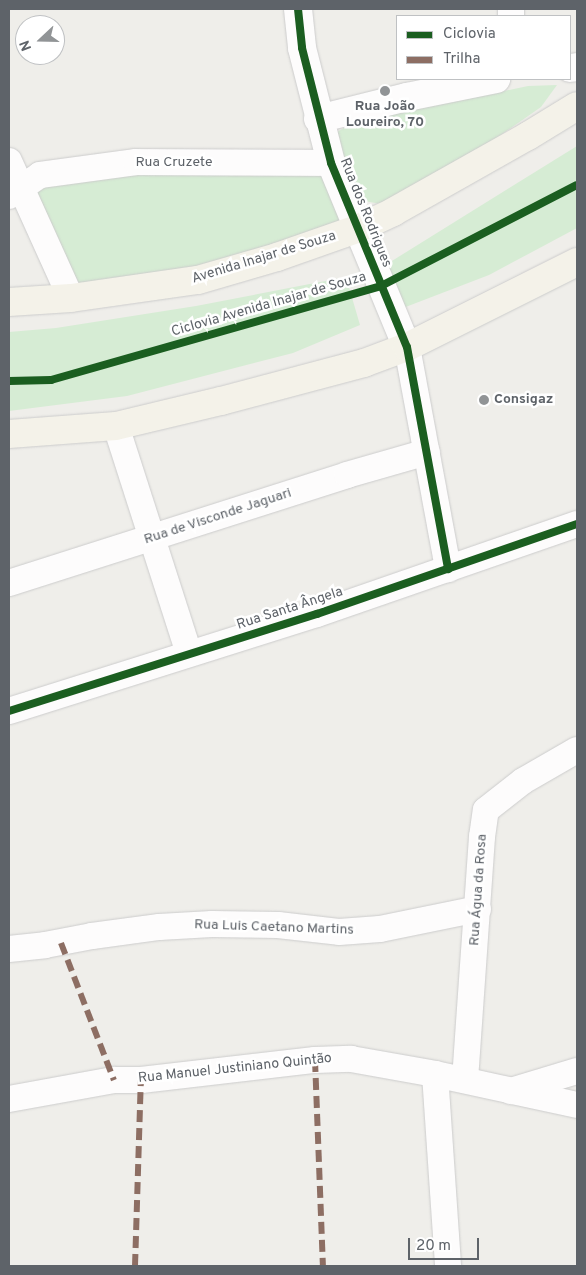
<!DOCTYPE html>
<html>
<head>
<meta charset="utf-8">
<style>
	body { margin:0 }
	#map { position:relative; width:586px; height:1275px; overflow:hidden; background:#efeeea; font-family:Overpass,sans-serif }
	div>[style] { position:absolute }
	.green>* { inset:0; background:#d6ecd4 }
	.roads { filter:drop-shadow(0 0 1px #ccc) drop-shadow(0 0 1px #ccc) }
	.street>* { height:26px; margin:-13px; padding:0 13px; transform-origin:13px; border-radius:13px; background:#fdfcfc }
	.secondary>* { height:28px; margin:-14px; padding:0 14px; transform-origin:14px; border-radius:14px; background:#fdfcfc }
	.primary>* { height:28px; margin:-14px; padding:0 14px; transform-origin:14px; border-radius:14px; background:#f4f2e9 }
	.quiet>* { height:6px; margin-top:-3px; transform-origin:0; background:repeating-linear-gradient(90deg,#8d6e63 0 12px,transparent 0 18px) }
	.cycleway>* { height:8px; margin:-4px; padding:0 4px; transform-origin:4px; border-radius:4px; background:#1b5e20 }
	.dots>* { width:14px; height:14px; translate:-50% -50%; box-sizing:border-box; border:2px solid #fff; border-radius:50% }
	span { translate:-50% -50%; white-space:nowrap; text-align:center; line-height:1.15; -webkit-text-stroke:5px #fff; paint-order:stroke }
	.poi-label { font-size:14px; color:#5e6369; font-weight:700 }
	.left { translate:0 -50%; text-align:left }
	.street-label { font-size:14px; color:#5e6369 }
	.frame { position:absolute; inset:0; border:10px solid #5e6369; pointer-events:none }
	.legend { position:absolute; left:396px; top:15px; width:175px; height:65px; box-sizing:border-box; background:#fff; border:1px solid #bfc1c3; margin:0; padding:6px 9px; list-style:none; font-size:15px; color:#5e6369 }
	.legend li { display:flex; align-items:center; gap:10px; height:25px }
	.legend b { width:25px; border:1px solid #bfc1c3 }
	.north { position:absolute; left:15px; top:15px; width:50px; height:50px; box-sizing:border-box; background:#fff; border:1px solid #bfc1c3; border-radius:50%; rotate:249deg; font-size:14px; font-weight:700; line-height:20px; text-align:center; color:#5e6369 }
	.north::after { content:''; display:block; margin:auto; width:18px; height:22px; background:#919496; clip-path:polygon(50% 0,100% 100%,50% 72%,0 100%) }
	.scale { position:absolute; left:408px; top:1238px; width:71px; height:22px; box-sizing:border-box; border:2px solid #5e6369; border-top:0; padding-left:6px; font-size:15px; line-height:18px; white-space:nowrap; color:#5e6369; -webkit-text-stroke:4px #fff; paint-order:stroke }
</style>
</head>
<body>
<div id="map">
	<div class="green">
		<div style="clip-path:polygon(557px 85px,541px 107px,465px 160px,387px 205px,364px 201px,344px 178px,330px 136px,349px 125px,389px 115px,528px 86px)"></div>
		<div style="clip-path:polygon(577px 146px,577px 228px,489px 275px,403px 308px,387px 264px)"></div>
		<div style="clip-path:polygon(331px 163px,345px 233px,71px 298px,24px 188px,40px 176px)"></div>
		<div style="clip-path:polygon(346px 277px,360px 325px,293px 353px,127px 396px,9px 411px,9px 332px,56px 328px,196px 306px)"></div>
	</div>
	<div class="roads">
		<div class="street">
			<div style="left:511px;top:9px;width:7px;rotate:90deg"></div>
			<div style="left:9px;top:161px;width:150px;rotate:65.7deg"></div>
			<div style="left:9px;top:196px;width:37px;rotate:-34deg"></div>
			<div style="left:40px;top:175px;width:97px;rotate:-7.7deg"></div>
			<div style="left:136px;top:162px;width:195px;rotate:0.3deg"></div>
			<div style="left:407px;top:347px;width:226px;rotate:79.5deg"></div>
			<div style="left:116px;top:426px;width:239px;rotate:72.2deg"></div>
			<div style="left:9px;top:583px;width:355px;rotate:-17.7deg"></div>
			<div style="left:347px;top:475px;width:83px;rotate:-16deg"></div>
			<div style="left:9px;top:711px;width:323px;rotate:-17.5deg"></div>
			<div style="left:317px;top:614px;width:275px;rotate:-19.1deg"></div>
			<div style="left:9px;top:949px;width:36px;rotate:-6deg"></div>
			<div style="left:45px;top:945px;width:48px;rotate:-10.8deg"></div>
			<div style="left:92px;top:936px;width:68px;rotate:-7.7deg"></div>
			<div style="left:159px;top:927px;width:53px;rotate:-3.2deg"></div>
			<div style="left:212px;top:924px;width:66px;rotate:0.9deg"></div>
			<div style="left:278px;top:925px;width:61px;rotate:6.5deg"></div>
			<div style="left:339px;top:932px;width:41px;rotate:-4.2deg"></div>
			<div style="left:380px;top:929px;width:100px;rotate:-11.5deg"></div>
			<div style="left:435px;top:1074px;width:192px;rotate:86.1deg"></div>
			<div style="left:465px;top:1080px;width:244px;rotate:-86deg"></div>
			<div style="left:482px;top:837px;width:27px;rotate:-82deg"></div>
			<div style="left:486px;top:810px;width:47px;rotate:-38.1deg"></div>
			<div style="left:523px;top:781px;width:62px;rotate:-29.9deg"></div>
			<div style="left:511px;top:1091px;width:69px;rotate:-16.9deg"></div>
			<div style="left:9px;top:1099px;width:107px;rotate:-10.3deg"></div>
			<div style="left:114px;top:1080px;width:27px"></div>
			<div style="left:141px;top:1080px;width:175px;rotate:-6.6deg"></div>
			<div style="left:315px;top:1060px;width:36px;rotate:-2deg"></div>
			<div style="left:351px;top:1059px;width:85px;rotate:10.1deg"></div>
			<div style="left:435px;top:1074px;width:145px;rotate:12.3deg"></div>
		</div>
		<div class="secondary">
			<div style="left:298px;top:9px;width:39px;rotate:84deg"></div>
			<div style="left:302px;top:48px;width:119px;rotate:75.8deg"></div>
			<div style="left:331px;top:163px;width:199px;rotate:67.6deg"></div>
			<div style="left:570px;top:68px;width:7px;rotate:-8deg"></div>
			<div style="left:318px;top:119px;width:92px;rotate:-13.9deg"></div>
			<div style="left:407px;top:97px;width:91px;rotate:-11.4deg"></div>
		</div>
		<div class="primary">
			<div style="left:9px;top:302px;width:62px;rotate:-3.7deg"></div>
			<div style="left:71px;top:298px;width:128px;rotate:-8.1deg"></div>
			<div style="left:198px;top:280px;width:82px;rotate:-16.2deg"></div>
			<div style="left:277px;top:257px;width:85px;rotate:-19.3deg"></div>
			<div style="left:357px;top:229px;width:40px;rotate:-25deg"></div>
			<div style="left:393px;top:212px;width:155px;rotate:-29.4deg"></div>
			<div style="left:528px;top:136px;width:57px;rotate:-31.5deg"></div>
			<div style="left:9px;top:434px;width:107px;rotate:-4.3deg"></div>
			<div style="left:116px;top:426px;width:108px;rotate:-13.4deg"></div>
			<div style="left:221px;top:401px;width:148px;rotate:-14.9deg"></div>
			<div style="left:364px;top:363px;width:46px;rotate:-20.4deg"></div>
			<div style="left:407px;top:347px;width:190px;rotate:-26.6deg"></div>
		</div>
	</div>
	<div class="quiet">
		<div style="left:61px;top:943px;width:147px;rotate:68.9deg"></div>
		<div style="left:315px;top:1060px;width:206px;rotate:87.8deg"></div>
		<div style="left:135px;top:1266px;width:186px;rotate:-88.2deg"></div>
	</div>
	<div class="cycleway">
		<div style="left:298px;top:9px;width:39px;rotate:84deg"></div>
		<div style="left:302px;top:48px;width:119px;rotate:75.8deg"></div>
		<div style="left:331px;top:163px;width:199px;rotate:67.6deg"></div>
		<div style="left:407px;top:347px;width:226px;rotate:79.5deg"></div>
		<div style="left:9px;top:381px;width:42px;rotate:-1.4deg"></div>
		<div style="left:51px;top:380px;width:343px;rotate:-15.9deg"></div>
		<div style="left:381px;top:286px;width:220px;rotate:-27.3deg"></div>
		<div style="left:9px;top:711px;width:323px;rotate:-17.5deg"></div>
		<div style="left:317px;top:614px;width:275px;rotate:-19.1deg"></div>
	</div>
	<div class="dots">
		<div style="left:385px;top:91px;background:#919496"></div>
		<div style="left:484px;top:400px;background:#919496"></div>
	</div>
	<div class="poi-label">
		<span style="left:385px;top:115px">Rua João<br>Loureiro, 70</span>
		<span class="left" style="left:494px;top:400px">Consigaz</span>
	</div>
	<div class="street-label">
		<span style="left:174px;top:163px">Rua Cruzete</span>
		<span style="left:365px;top:213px;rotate:68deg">Rua dos Rodrigues</span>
		<span style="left:264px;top:258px;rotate:-17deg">Avenida Inajar de Souza</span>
		<span style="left:269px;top:305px;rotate:-16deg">Ciclovia Avenida Inajar de Souza</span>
		<span style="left:218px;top:517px;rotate:-18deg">Rua de Visconde Jaguari</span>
		<span style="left:290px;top:609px;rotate:-18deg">Rua Santa Ângela</span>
		<span style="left:479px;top:890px;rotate:-86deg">Rua Água da Rosa</span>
		<span style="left:274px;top:928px;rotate:2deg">Rua Luis Caetano Martins</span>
		<span style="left:235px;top:1069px;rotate:-6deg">Rua Manuel Justiniano Quintão</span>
	</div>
	<div class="frame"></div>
	<ul class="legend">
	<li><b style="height:6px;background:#1b5e20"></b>Ciclovia</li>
	<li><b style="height:6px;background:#8d6e63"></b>Trilha</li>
	</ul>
	<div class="north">N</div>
	<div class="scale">20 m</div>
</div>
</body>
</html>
